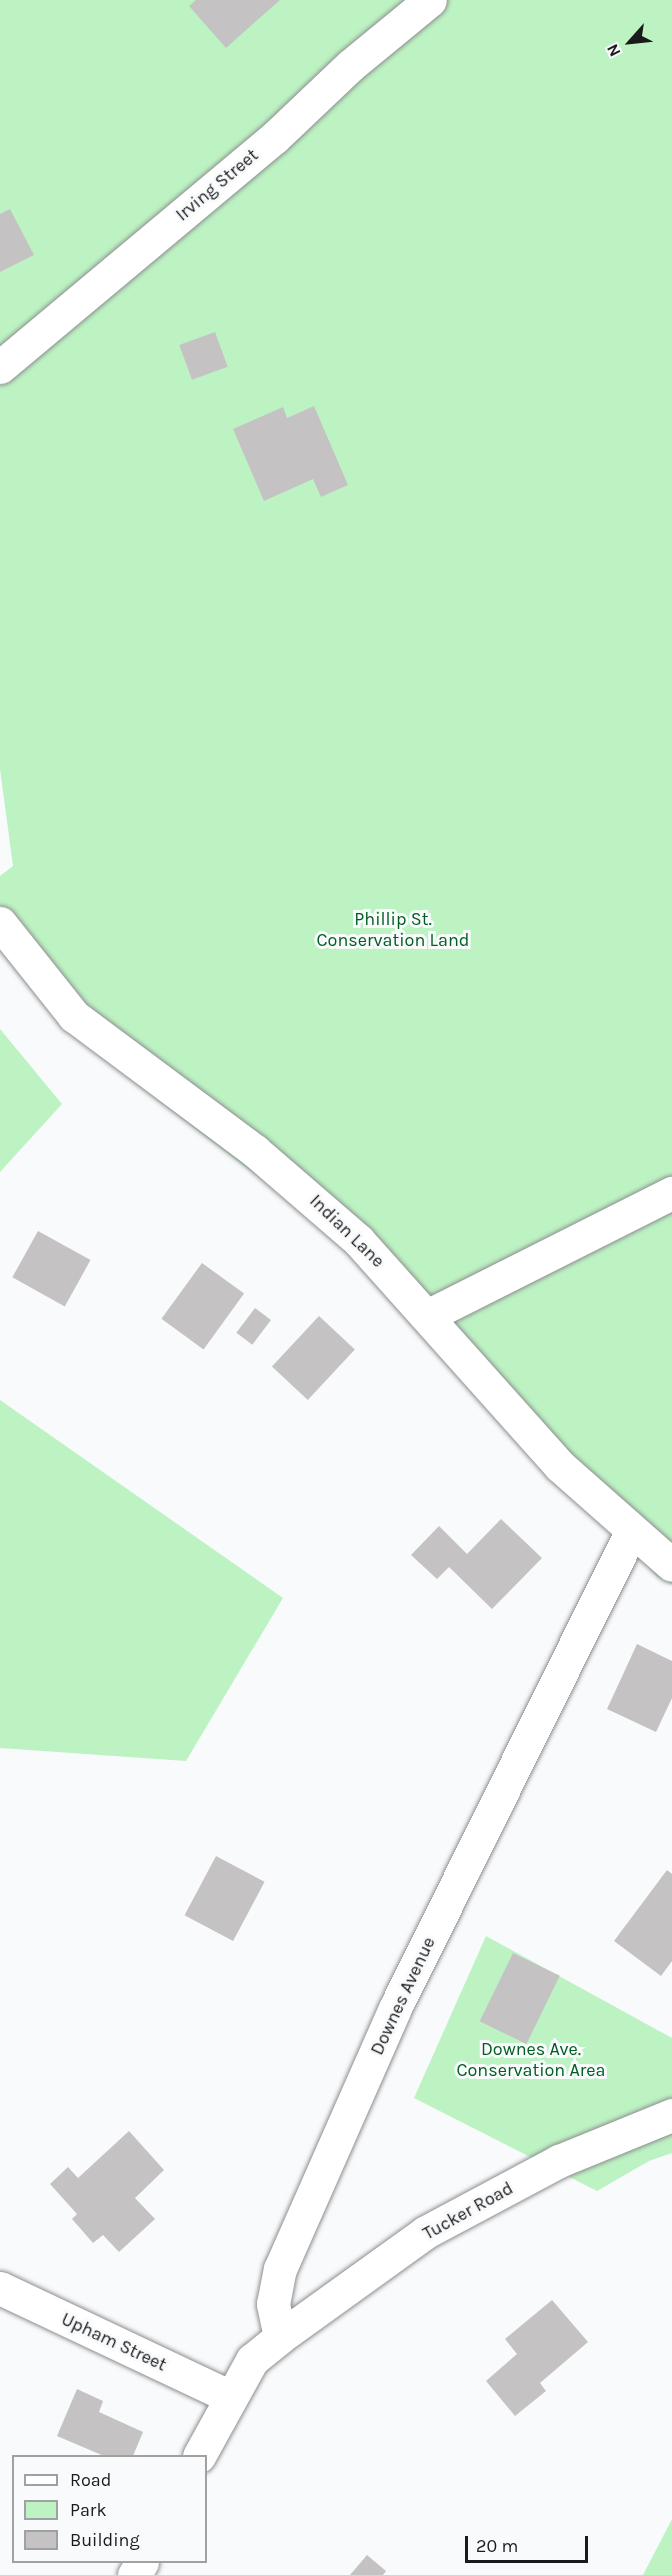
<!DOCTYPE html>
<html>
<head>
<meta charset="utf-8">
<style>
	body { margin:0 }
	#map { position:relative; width:672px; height:2575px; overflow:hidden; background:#f9fafc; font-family:Karla,sans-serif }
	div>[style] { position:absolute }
	.green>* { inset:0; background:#bdf3c3 }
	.building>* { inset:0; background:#c4c2c3; transform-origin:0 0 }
	.roads { filter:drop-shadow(0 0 2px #8d8e90) drop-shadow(0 0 2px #8d8e90) }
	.minor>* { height:33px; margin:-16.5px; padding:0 16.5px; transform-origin:16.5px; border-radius:16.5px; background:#fff }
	span { translate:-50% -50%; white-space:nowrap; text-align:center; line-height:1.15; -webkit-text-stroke:6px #f9fafc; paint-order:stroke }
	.street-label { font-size:18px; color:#1b1b1c }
	.park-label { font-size:18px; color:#005e21 }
	.legend { position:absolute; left:12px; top:2455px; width:195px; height:108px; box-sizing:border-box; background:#f9fafc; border:2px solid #a0a1a2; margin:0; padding:8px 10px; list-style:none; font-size:18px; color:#1b1b1c }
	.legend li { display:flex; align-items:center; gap:12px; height:30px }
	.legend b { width:30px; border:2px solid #a0a1a2 }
	.north { position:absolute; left:600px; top:12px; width:60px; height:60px; -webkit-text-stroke:4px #f9fafc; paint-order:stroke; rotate:243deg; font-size:16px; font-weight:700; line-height:24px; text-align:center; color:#1b1b1c }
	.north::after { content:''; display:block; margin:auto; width:21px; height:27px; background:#1b1b1c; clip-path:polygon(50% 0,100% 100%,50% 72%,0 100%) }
	.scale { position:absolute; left:465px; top:2536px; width:123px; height:27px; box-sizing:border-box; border:3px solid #1b1b1c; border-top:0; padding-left:8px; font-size:18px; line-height:21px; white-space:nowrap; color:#1b1b1c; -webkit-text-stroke:4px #f9fafc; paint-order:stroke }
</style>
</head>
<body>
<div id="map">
	<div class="green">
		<div style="clip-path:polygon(0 0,672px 0,672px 1585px,657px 1577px,455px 1349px,282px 1195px,66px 1030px,10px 946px,0 905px,0 876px,13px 866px,0 769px)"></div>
		<div style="clip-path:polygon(0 1029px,62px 1104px,0 1172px)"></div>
		<div style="clip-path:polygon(0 1400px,283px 1598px,186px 1761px,0 1748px)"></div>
		<div style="clip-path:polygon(486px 1936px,672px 2038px,672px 2153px,649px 2161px,597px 2191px,414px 2098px)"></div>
		<div style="clip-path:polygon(672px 2519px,672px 2575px,643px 2575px)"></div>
	</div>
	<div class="building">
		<div style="clip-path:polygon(196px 0,280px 0,226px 48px,189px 6px)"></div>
		<div style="clip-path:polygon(10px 209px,34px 255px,0 272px,0 214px)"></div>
		<div style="left:215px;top:332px;width:37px;height:38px;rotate:70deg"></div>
		<div style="clip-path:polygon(314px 406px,348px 485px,321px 497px,313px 479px,264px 501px,233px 429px,283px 407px,287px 418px)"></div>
		<div style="left:38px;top:1231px;width:60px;height:53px;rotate:29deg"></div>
		<div style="left:202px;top:1263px;width:52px;height:69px;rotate:36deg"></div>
		<div style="left:255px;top:1308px;width:20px;height:31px;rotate:37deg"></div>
		<div style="left:319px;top:1316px;width:49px;height:69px;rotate:43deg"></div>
		<div style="clip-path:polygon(501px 1519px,542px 1558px,492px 1609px,449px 1567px,437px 1579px,411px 1555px,439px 1526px,467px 1554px)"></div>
		<div style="clip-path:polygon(637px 1644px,672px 1661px,672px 1698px,656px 1732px,607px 1709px)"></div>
		<div style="left:216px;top:1856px;width:55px;height:67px;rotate:28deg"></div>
		<div style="clip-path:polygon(667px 1870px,672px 1874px,672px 1961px,661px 1976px,614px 1941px)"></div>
		<div style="left:513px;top:1953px;width:52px;height:76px;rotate:26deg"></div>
		<div style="clip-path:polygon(129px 2131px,164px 2170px,135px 2198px,155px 2219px,119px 2252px,103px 2235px,93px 2243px,72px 2219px,77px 2214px,50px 2184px,68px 2167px,78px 2178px)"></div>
		<div style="clip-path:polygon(552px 2300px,588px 2342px,540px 2383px,546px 2391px,515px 2416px,486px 2381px,517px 2354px,505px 2339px)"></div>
		<div style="clip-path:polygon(77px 2389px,103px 2401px,99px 2412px,143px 2432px,133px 2456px,104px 2456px,57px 2436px)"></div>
		<div style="clip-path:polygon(367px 2555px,386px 2571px,383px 2575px,350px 2575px)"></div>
	</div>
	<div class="roads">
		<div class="minor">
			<div style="left:0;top:367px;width:357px;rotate:-39.9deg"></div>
			<div style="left:274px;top:138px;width:106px;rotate:-43.5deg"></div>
			<div style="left:351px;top:65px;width:102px;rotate:-39.4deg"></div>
			<div style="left:0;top:923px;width:119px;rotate:51.5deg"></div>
			<div style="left:74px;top:1016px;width:226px;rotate:36.7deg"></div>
			<div style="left:255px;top:1151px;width:136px;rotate:40.8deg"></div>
			<div style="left:358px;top:1240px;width:303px;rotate:48.2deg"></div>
			<div style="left:560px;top:1466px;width:149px;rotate:41.5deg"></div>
			<div style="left:429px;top:1315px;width:272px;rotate:-26.7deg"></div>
			<div style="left:0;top:2288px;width:252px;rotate:25.3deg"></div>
			<div style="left:280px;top:2337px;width:34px;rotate:-102deg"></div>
			<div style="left:273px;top:2304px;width:36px;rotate:-79deg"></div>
			<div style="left:280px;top:2269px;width:285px;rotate:-66.2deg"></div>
			<div style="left:395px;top:2008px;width:531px;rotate:-63.63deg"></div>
			<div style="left:199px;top:2456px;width:110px;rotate:-61.1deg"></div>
			<div style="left:252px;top:2360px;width:36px;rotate:-39deg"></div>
			<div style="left:280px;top:2337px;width:180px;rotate:-35.7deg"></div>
			<div style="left:426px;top:2232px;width:151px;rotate:-28.1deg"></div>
			<div style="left:559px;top:2161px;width:122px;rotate:-22.2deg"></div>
			<div style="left:134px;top:2575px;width:15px;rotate:-58deg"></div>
		</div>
	</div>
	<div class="street-label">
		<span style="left:217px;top:185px;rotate:-40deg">Irving Street</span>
		<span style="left:347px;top:1231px;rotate:44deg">Indian Lane</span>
		<span style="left:403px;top:1996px;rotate:-65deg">Downes Avenue</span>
		<span style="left:468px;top:2211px;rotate:-29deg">Tucker Road</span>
		<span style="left:114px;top:2342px;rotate:25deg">Upham Street</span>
	</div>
	<div class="park-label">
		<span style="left:393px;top:930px">Phillip St.<br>Conservation Land</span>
		<span style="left:531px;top:2060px">Downes Ave.<br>Conservation Area</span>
	</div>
	<ul class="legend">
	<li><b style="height:8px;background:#fff"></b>Road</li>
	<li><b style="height:16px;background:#bdf3c3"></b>Park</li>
	<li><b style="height:16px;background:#c4c2c3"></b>Building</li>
	</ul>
	<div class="north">N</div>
	<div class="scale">20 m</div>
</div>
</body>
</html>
